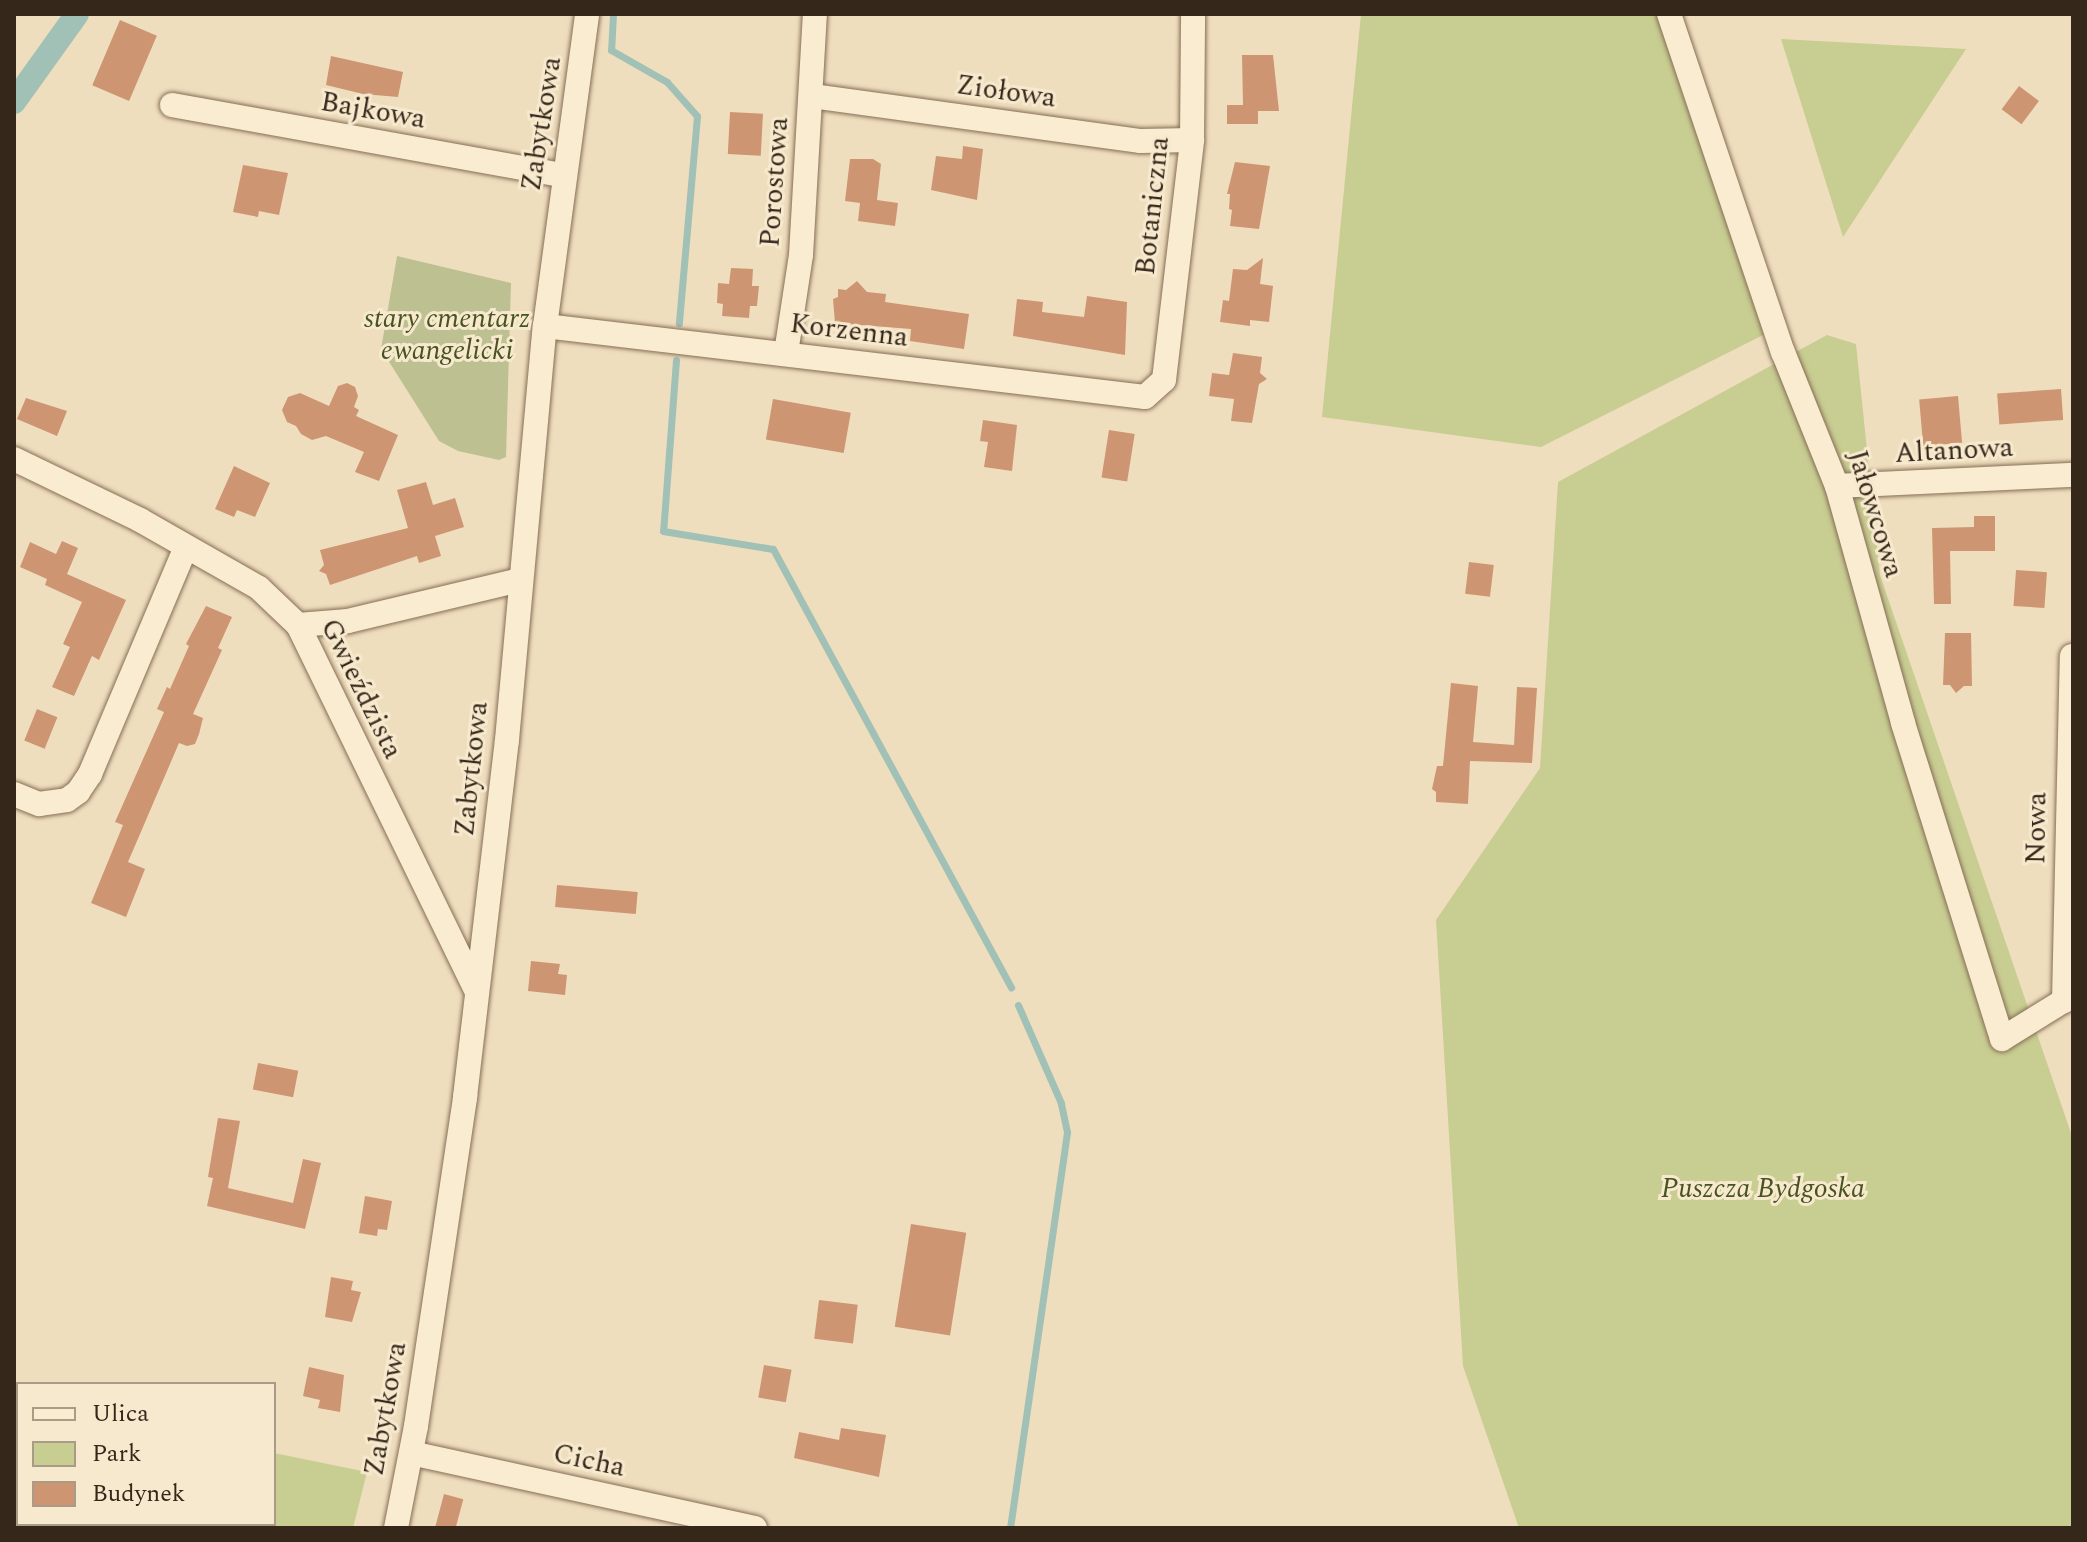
<!DOCTYPE html>
<html>
<head>
<meta charset="utf-8">
<style>
	body { margin:0 }
	#map { position:relative; width:2087px; height:1542px; overflow:hidden; background:#efdebe; font-family:Spectral,serif }
	div>[style] { position:absolute }
	.green>* { inset:0; background:#c8cd92 }
	.cemetery>* { inset:0; background:#bdc191 }
	.stream>* { height:7px; margin:-3.5px; padding:0 3.5px; transform-origin:3.5px; border-radius:3.5px; background:#a1c0b6 }
	.canal>* { height:24px; margin:-12px; padding:0 12px; transform-origin:12px; border-radius:12px; background:#a1c0b6 }
	.building>* { inset:0; background:#ce9572; transform-origin:0 0 }
	.roads { filter:drop-shadow(0 0 2px #876e56) drop-shadow(0 0 2px #876e56) }
	.minor>* { height:24px; margin:-12px; padding:0 12px; transform-origin:12px; border-radius:12px; background:#f9ecd1 }
	span { translate:-50% -50%; white-space:nowrap; text-align:center; line-height:1.15; -webkit-text-stroke:6px #f6e9cd; paint-order:stroke }
	.street-label { font-size:28px; color:#36271b }
	.park-label { font-size:28px; color:#485321; font-style:italic }
	.frame { position:absolute; inset:0; border:16px solid #36271b; pointer-events:none }
	.legend { position:absolute; left:16px; top:1382px; width:260px; height:144px; box-sizing:border-box; background:#f6e9cd; border:2px solid #a99b86; margin:0; padding:10px 14px; list-style:none; font-size:24px; color:#36271b }
	.legend li { display:flex; align-items:center; gap:16px; height:40px }
	.legend b { width:40px; border:2px solid #a99b86 }
</style>
</head>
<body>
<div id="map">
	<div class="green">
		<div style="clip-path:polygon(1361px 14px,1668px 14px,1769px 332px,1541px 447px,1322px 417px)"></div>
		<div style="clip-path:polygon(1781px 39px,1966px 49px,1843px 237px)"></div>
		<div style="clip-path:polygon(1827px 335px,1856px 344px,1880px 575px,2073px 1139px,2073px 1528px,1519px 1528px,1463px 1366px,1436px 920px,1540px 768px,1558px 482px)"></div>
		<div style="clip-path:polygon(274px 1453px,367px 1472px,353px 1528px,131px 1528px,132px 1524px,274px 1524px)"></div>
	</div>
	<div class="cemetery">
		<div style="clip-path:polygon(397px 256px,511px 283px,506px 457px,499px 460px,458px 451px,439px 441px,381px 349px)"></div>
	</div>
	<div class="stream">
		<div style="left:613px;top:14px;width:36px;rotate:93deg"></div>
		<div style="left:611px;top:50px;width:64px;rotate:29.7deg"></div>
		<div style="left:667px;top:82px;width:45px;rotate:48.6deg"></div>
		<div style="left:697px;top:116px;width:208px;rotate:95deg"></div>
		<div style="left:676px;top:360px;width:171px;rotate:94.3deg"></div>
		<div style="left:663px;top:531px;width:111px;rotate:9.3deg"></div>
		<div style="left:773px;top:549px;width:499px;rotate:61.5deg"></div>
		<div style="left:1010px;top:1528px;width:400px;rotate:-81.8deg"></div>
		<div style="left:1067px;top:1132px;width:30px;rotate:-102deg"></div>
		<div style="left:1061px;top:1103px;width:107px;rotate:-113.7deg"></div>
	</div>
	<div class="canal">
		<div style="left:14px;top:102px;width:108px;rotate:-54.4deg"></div>
	</div>
	<div class="building">
		<div style="left:120px;top:20px;width:40px;height:71px;rotate:23deg"></div>
		<div style="clip-path:polygon(1242px 55px,1273px 55px,1279px 111px,1258px 111px,1258px 124px,1227px 124px,1227px 105px,1243px 105px)"></div>
		<div style="clip-path:polygon(331px 56px,403px 72px,398px 97px,363px 94px,326px 85px)"></div>
		<div style="left:2019px;top:86px;width:25px;height:29px;rotate:37deg"></div>
		<div style="left:730px;top:112px;width:33px;height:42px;rotate:3deg"></div>
		<div style="clip-path:polygon(963px 146px,983px 149px,977px 200px,931px 190px,936px 156px,962px 159px)"></div>
		<div style="clip-path:polygon(850px 159px,873px 159px,881px 164px,877px 200px,898px 203px,895px 226px,858px 221px,860px 203px,845px 201px)"></div>
		<div style="clip-path:polygon(1235px 162px,1270px 166px,1259px 229px,1230px 226px,1232px 210px,1229px 209px,1230px 194px,1227px 194px)"></div>
		<div style="clip-path:polygon(243px 165px,288px 173px,279px 215px,259px 211px,258px 217px,233px 212px)"></div>
		<div style="clip-path:polygon(1263px 258px,1260px 284px,1273px 286px,1269px 322px,1250px 320px,1250px 326px,1220px 322px,1223px 300px,1229px 301px,1233px 269px,1247px 270px)"></div>
		<div style="clip-path:polygon(731px 268px,753px 269px,752px 286px,759px 286px,757px 306px,750px 306px,749px 318px,722px 316px,723px 304px,717px 303px,718px 283px,729px 284px)"></div>
		<div style="clip-path:polygon(857px 281px,867px 292px,886px 294px,885px 302px,969px 314px,964px 349px,910px 341px,911px 329px,835px 323px,833px 299px,838px 297px,838px 289px,846px 290px)"></div>
		<div style="clip-path:polygon(1087px 296px,1127px 302px,1125px 355px,1013px 336px,1017px 299px,1043px 302px,1042px 312px,1084px 317px)"></div>
		<div style="clip-path:polygon(1233px 353px,1262px 357px,1260px 373px,1267px 379px,1259px 384px,1252px 423px,1231px 421px,1234px 399px,1209px 396px,1212px 373px,1229px 375px)"></div>
		<div style="clip-path:polygon(347px 383px,355px 387px,358px 396px,354px 407px,359px 410px,356px 416px,398px 435px,379px 481px,355px 472px,364px 452px,326px 436px,312px 440px,301px 434px,296px 426px,287px 422px,282px 410px,288px 397px,300px 393px,329px 406px,338px 386px)"></div>
		<div style="left:2061px;top:389px;width:31px;height:64px;rotate:86deg"></div>
		<div style="left:1958px;top:396px;width:47px;height:39px;rotate:85deg"></div>
		<div style="clip-path:polygon(26px 398px,67px 411px,57px 436px,17px 419px)"></div>
		<div style="left:773px;top:399px;width:79px;height:41px;rotate:10deg"></div>
		<div style="clip-path:polygon(983px 420px,1017px 425px,1012px 471px,984px 467px,988px 442px,980px 441px)"></div>
		<div style="left:1109px;top:430px;width:26px;height:48px;rotate:9deg"></div>
		<div style="clip-path:polygon(234px 466px,270px 483px,255px 517px,237px 510px,234px 517px,215px 509px)"></div>
		<div style="clip-path:polygon(426px 482px,433px 505px,455px 498px,464px 527px,435px 536px,441px 556px,419px 563px,417px 556px,330px 585px,326px 574px,319px 571px,324px 565px,320px 550px,408px 528px,397px 490px)"></div>
		<div style="clip-path:polygon(1974px 516px,1995px 516px,1995px 551px,1950px 551px,1951px 604px,1934px 604px,1932px 528px,1974px 527px)"></div>
		<div style="clip-path:polygon(62px 541px,78px 548px,67px 574px,126px 600px,99px 660px,92px 656px,74px 696px,52px 687px,70px 647px,63px 644px,82px 602px,45px 585px,47px 579px,20px 567px,30px 542px,56px 554px)"></div>
		<div style="left:1469px;top:562px;width:25px;height:32px;rotate:7deg"></div>
		<div style="left:2016px;top:570px;width:31px;height:36px;rotate:4deg"></div>
		<div style="clip-path:polygon(206px 606px,232px 617px,218px 648px,222px 650px,193px 714px,203px 718px,199px 734px,195px 744px,187px 746px,179px 743px,128px 862px,145px 869px,126px 917px,91px 903px,123px 825px,115px 822px,164px 712px,157px 709px,167px 687px,170px 689px,189px 646px,186px 644px)"></div>
		<div style="clip-path:polygon(1945px 633px,1971px 633px,1972px 686px,1964px 686px,1956px 693px,1950px 685px,1943px 685px)"></div>
		<div style="clip-path:polygon(1451px 683px,1478px 686px,1473px 742px,1514px 745px,1517px 687px,1537px 688px,1532px 763px,1470px 761px,1468px 804px,1436px 802px,1436px 792px,1432px 789px,1437px 766px,1443px 766px)"></div>
		<div style="left:37px;top:709px;width:22px;height:34px;rotate:22deg"></div>
		<div style="left:557px;top:885px;width:81px;height:22px;rotate:5deg"></div>
		<div style="clip-path:polygon(531px 961px,560px 964px,558px 974px,567px 975px,565px 995px,528px 991px)"></div>
		<div style="left:258px;top:1063px;width:41px;height:27px;rotate:11deg"></div>
		<div style="clip-path:polygon(218px 1118px,240px 1121px,228px 1188px,293px 1203px,303px 1159px,321px 1163px,305px 1229px,207px 1206px,213px 1178px,208px 1177px)"></div>
		<div style="clip-path:polygon(365px 1196px,392px 1201px,387px 1230px,378px 1229px,377px 1236px,359px 1233px)"></div>
		<div style="left:911px;top:1224px;width:56px;height:104px;rotate:9deg"></div>
		<div style="clip-path:polygon(331px 1277px,353px 1281px,351px 1290px,361px 1292px,352px 1322px,325px 1317px)"></div>
		<div style="left:819px;top:1300px;width:39px;height:39px;rotate:7deg"></div>
		<div style="left:764px;top:1365px;width:28px;height:33px;rotate:10deg"></div>
		<div style="clip-path:polygon(309px 1367px,344px 1375px,340px 1412px,318px 1408px,320px 1400px,303px 1396px)"></div>
		<div style="clip-path:polygon(841px 1428px,886px 1435px,879px 1477px,794px 1458px,799px 1432px,839px 1440px)"></div>
		<div style="left:444px;top:1494px;width:20px;height:33px;rotate:15deg"></div>
	</div>
	<div class="roads">
		<div class="minor">
			<div style="left:1669px;top:14px;width:357px;rotate:71.4deg"></div>
			<div style="left:1783px;top:352px;width:144px;rotate:68.1deg"></div>
			<div style="left:1837px;top:486px;width:246px;rotate:74.4deg"></div>
			<div style="left:1903px;top:723px;width:331px;rotate:72.6deg"></div>
			<div style="left:2002px;top:1039px;width:84px;rotate:-31.8deg"></div>
			<div style="left:812px;top:96px;width:332px;rotate:7.8deg"></div>
			<div style="left:1141px;top:141px;width:51px;rotate:-1.1deg"></div>
			<div style="left:172px;top:105px;width:397px;rotate:10.2deg"></div>
			<div style="left:545px;top:326px;width:604px;rotate:6.75deg"></div>
			<div style="left:1145px;top:397px;width:25px;rotate:-42deg"></div>
			<div style="left:1164px;top:380px;width:242px;rotate:-83.3deg"></div>
			<div style="left:1192px;top:140px;width:126px;rotate:-89.5deg"></div>
			<div style="left:786px;top:353px;width:99px;rotate:-81.3deg"></div>
			<div style="left:801px;top:255px;width:241px;rotate:-86.7deg"></div>
			<div style="left:14px;top:459px;width:140px;rotate:25.8deg"></div>
			<div style="left:140px;top:520px;width:137px;rotate:29.7deg"></div>
			<div style="left:259px;top:588px;width:54px;rotate:43.5deg"></div>
			<div style="left:298px;top:625px;width:406px;rotate:64deg"></div>
			<div style="left:1837px;top:486px;width:236px;rotate:-2.7deg"></div>
			<div style="left:298px;top:625px;width:50px;rotate:-4.6deg"></div>
			<div style="left:348px;top:621px;width:177px;rotate:-13.4deg"></div>
			<div style="left:14px;top:794px;width:27px;rotate:22deg"></div>
			<div style="left:39px;top:804px;width:28px;rotate:-8deg"></div>
			<div style="left:67px;top:800px;width:14px;rotate:-36deg"></div>
			<div style="left:78px;top:792px;width:22px;rotate:-56deg"></div>
			<div style="left:90px;top:774px;width:246px;rotate:-67.1deg"></div>
			<div style="left:2064px;top:1001px;width:345px;rotate:-88.7deg"></div>
			<div style="left:411px;top:1453px;width:352px;rotate:12.3deg"></div>
			<div style="left:396px;top:1528px;width:104px;rotate:-78.9deg"></div>
			<div style="left:416px;top:1426px;width:333px;rotate:-81.5deg"></div>
			<div style="left:465px;top:1097px;width:359px;rotate:-83.3deg"></div>
			<div style="left:507px;top:740px;width:416px;rotate:-84.8deg"></div>
			<div style="left:545px;top:326px;width:315px;rotate:-82.3deg"></div>
		</div>
	</div>
	<div class="street-label">
		<span style="left:1006px;top:92px;rotate:8deg">Ziołowa</span>
		<span style="left:373px;top:111px;rotate:10deg">Bajkowa</span>
		<span style="left:542px;top:124px;rotate:-81deg">Zabytkowa</span>
		<span style="left:775px;top:182px;rotate:-86deg">Porostowa</span>
		<span style="left:1153px;top:206px;rotate:-84deg">Botaniczna</span>
		<span style="left:849px;top:331px;rotate:7deg">Korzenna</span>
		<span style="left:1954px;top:451px;rotate:-3deg">Altanowa</span>
		<span style="left:1875px;top:514px;rotate:73deg">Jałowcowa</span>
		<span style="left:361px;top:689px;rotate:64deg">Gwieździsta</span>
		<span style="left:472px;top:769px;rotate:-84deg">Zabytkowa</span>
		<span style="left:2037px;top:828px;rotate:-89deg">Nowa</span>
		<span style="left:386px;top:1409px;rotate:-80deg">Zabytkowa</span>
		<span style="left:589px;top:1461px;rotate:12deg">Cicha</span>
	</div>
	<div class="park-label">
		<span style="left:447px;top:335px">stary cmentarz<br>ewangelicki</span>
		<span style="left:1763px;top:1189px">Puszcza Bydgoska</span>
	</div>
	<div class="frame"></div>
	<ul class="legend">
	<li><b style="height:10px;background:#f9ecd1"></b>Ulica</li>
	<li><b style="height:22px;background:#c8cd92"></b>Park</li>
	<li><b style="height:22px;background:#ce9572"></b>Budynek</li>
	</ul>
</div>
</body>
</html>
